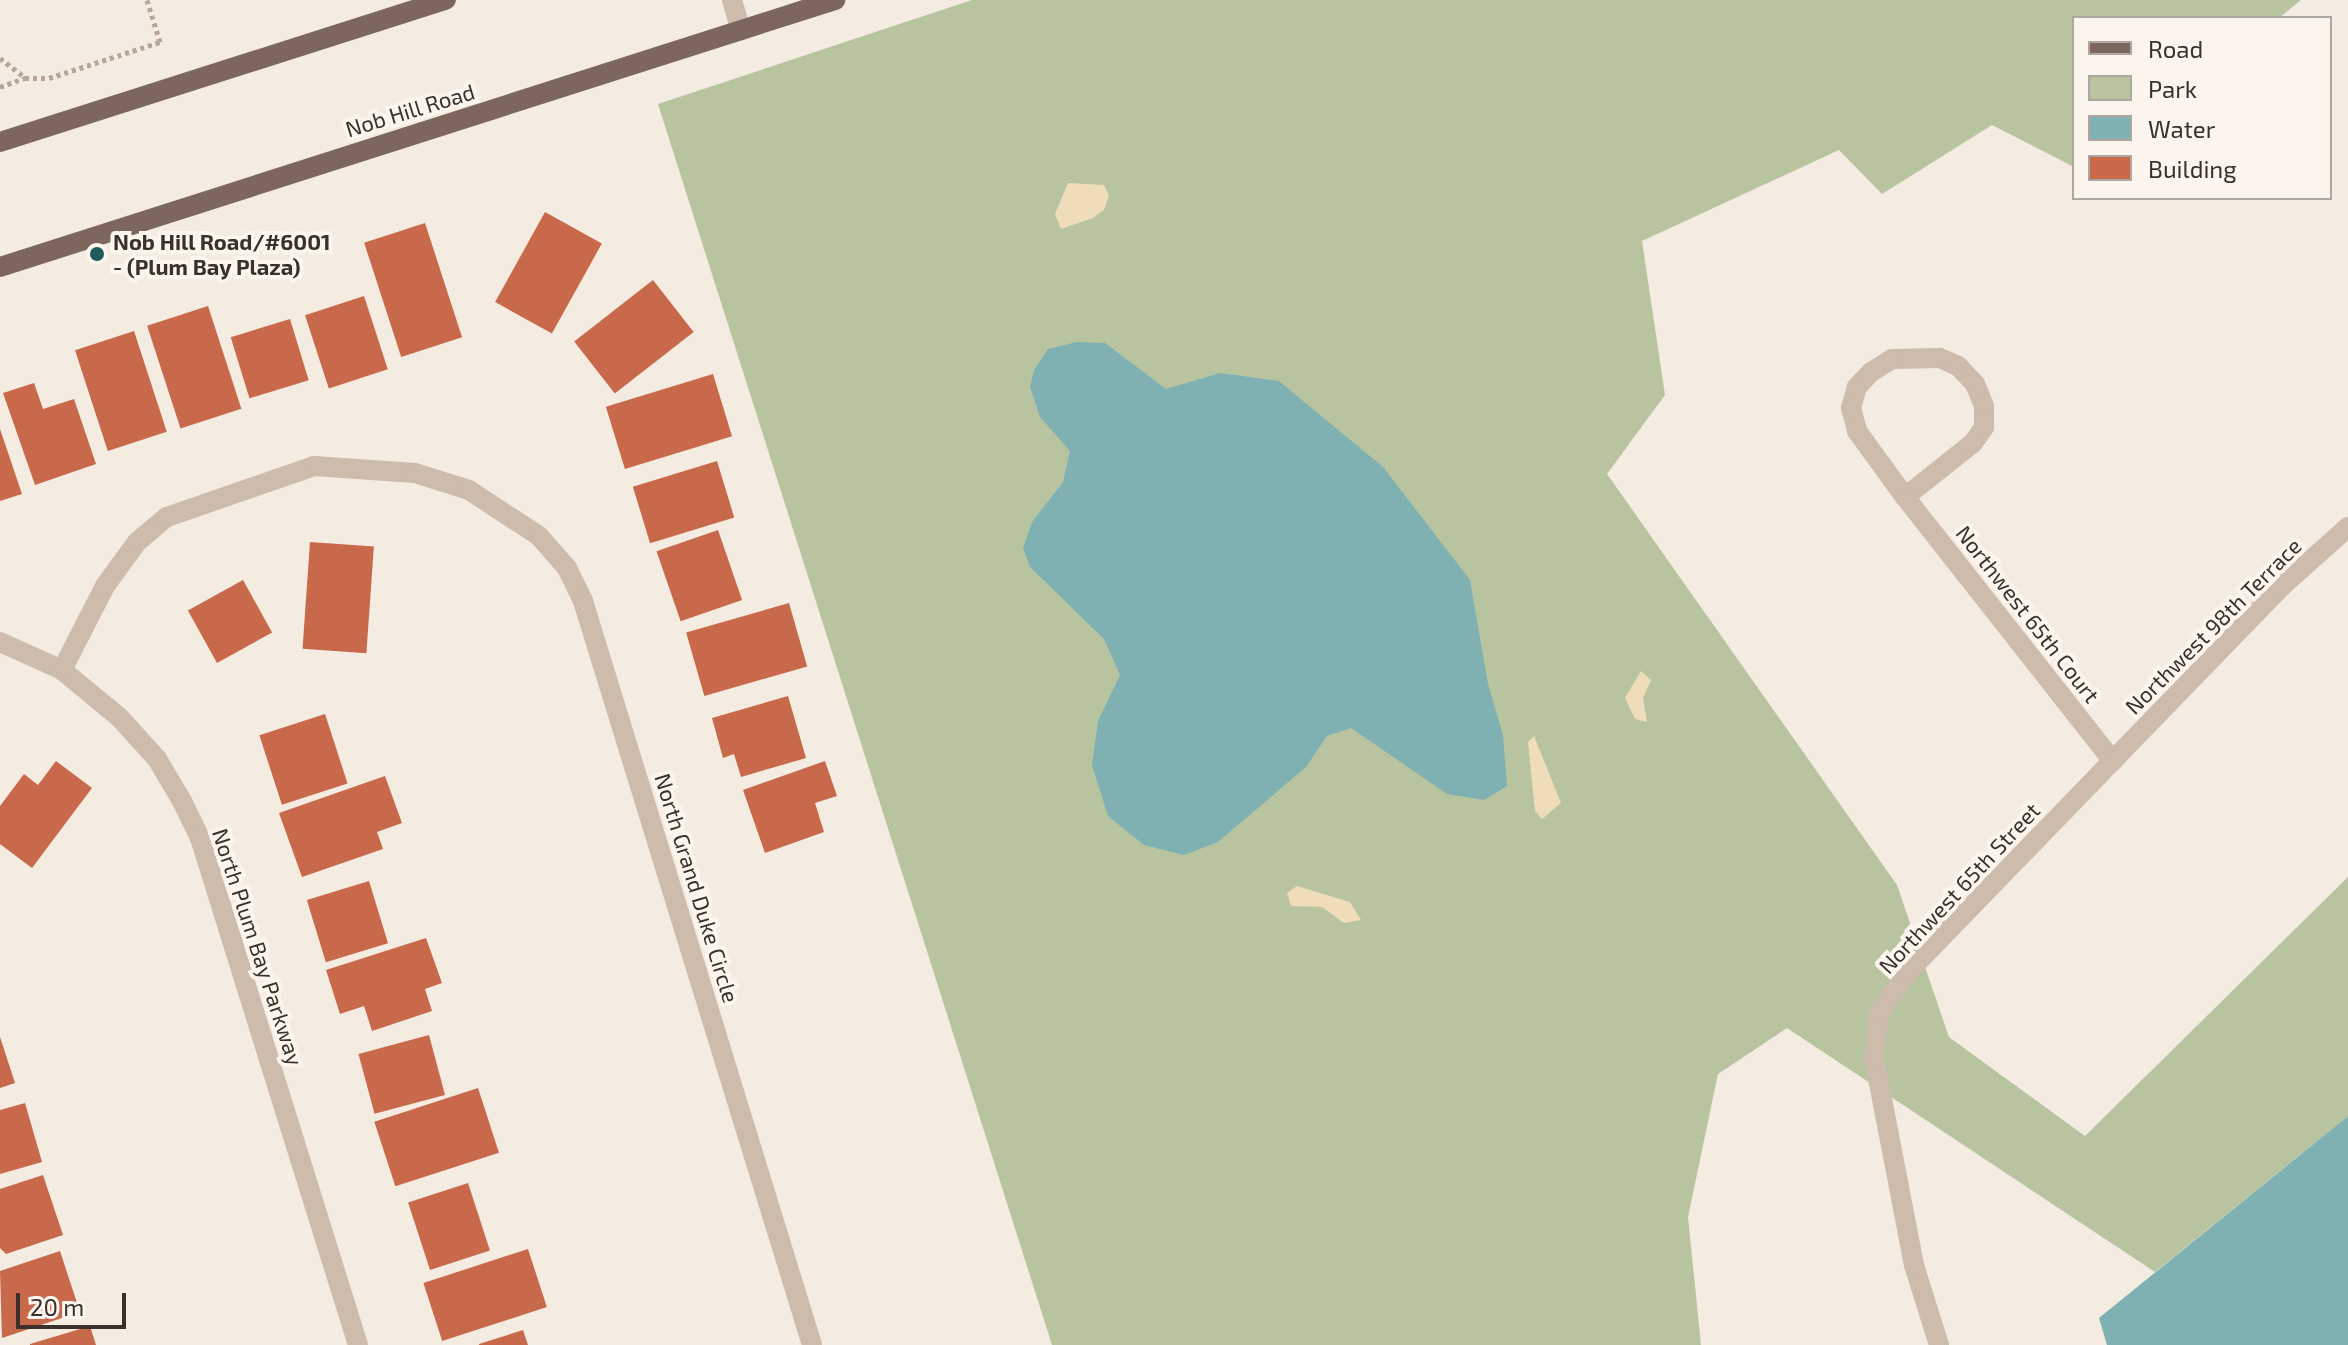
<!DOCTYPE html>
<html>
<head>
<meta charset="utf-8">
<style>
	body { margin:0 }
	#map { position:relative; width:2348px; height:1345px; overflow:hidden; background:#f4ebe1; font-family:"Exo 2",sans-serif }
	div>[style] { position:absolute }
	.green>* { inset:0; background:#b8c4a0 }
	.sand>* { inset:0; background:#efdcb8 }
	.water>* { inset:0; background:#7fb0b2 }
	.building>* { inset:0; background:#c8694b; transform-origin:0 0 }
	.path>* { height:5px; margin-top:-2.5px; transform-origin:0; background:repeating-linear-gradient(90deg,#b9a596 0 4px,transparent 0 8px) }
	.minor>* { height:20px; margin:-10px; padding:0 10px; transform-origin:10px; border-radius:10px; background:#cdbbac }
	.major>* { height:20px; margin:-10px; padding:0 10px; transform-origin:10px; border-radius:10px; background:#7d675c }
	.dots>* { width:22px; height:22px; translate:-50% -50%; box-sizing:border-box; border:4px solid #fbf5ee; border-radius:50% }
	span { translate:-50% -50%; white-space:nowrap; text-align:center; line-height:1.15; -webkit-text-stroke:8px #fbf5ee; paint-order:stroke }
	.street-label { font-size:22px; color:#3b302b }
	.poi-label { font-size:22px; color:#3b302b; font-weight:700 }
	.left { translate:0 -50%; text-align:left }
	.legend { position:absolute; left:2072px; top:16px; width:260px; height:184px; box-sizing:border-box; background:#fbf5ee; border:2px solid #aea6a0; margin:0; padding:10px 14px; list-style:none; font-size:24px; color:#3b302b }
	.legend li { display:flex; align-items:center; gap:16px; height:40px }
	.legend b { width:40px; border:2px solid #aea6a0 }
	.scale { position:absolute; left:16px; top:1293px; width:110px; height:36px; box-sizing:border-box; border:4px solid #3b302b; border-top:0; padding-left:10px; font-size:24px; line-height:28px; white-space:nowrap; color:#3b302b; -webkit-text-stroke:6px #fbf5ee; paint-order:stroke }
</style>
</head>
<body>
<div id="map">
	<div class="green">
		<div style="clip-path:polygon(972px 0,2301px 0,2279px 18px,2074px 18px,2074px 167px,1992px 125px,1882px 194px,1839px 150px,1642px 241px,1665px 395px,1607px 474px,1897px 885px,1949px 1037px,2085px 1136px,2348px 877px,2348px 1116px,2155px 1272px,1787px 1028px,1718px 1074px,1688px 1217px,1701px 1345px,1052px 1345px,658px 104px)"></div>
	</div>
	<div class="sand">
		<div style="clip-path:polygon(1068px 183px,1104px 185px,1109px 196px,1104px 210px,1093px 218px,1061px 229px,1055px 214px)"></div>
		<div style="clip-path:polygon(1641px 671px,1651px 680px,1643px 698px,1647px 722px,1635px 719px,1625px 698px)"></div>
		<div style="clip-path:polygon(1534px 736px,1561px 803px,1542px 819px,1535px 811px,1528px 742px)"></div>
		<div style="clip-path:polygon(1297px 886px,1350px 902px,1361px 920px,1344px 923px,1322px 907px,1291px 906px,1287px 893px)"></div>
	</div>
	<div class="water">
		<div style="clip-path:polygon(1077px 342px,1105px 343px,1166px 389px,1220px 373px,1279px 381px,1383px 467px,1470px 580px,1488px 684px,1503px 735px,1507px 786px,1484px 800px,1447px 794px,1351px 728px,1327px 736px,1306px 767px,1218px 842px,1184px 855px,1144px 845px,1108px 816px,1092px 765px,1098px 721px,1120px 675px,1104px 639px,1030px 567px,1023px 548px,1032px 522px,1063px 482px,1070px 451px,1040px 417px,1030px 387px,1034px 370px,1048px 349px)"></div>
		<div style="clip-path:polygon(2348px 1116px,2348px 1345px,2107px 1345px,2099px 1318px)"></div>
	</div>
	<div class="building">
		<div style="left:545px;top:212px;width:65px;height:103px;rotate:29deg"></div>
		<div style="left:425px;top:223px;width:120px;height:64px;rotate:72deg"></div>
		<div style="left:653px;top:280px;width:66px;height:100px;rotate:52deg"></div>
		<div style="left:364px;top:296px;width:77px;height:62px;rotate:72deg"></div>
		<div style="left:208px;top:306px;width:108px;height:64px;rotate:72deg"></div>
		<div style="left:290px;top:319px;width:64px;height:62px;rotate:73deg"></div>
		<div style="left:134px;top:331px;width:106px;height:62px;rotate:72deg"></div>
		<div style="left:713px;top:374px;width:65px;height:112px;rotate:73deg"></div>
		<div style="clip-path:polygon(34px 383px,43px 409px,74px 399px,96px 464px,35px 485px,3px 393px)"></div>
		<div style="clip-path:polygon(0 429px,22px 494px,0 501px)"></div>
		<div style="left:717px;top:461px;width:59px;height:88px;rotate:73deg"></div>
		<div style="left:718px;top:530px;width:74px;height:65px;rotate:71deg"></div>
		<div style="left:310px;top:542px;width:64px;height:107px;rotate:4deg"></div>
		<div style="left:243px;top:580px;width:60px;height:63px;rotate:61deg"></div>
		<div style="left:789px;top:603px;width:66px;height:107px;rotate:74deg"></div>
		<div style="clip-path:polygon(788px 696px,806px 758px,741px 777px,734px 754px,723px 758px,712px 718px)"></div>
		<div style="left:325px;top:714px;width:73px;height:69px;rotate:72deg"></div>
		<div style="clip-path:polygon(56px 761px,92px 788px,32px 868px,0 844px,0 806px,24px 774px,38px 785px)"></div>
		<div style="clip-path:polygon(825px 761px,837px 796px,815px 803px,824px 832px,765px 853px,743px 790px)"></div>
		<div style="clip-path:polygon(385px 776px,402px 823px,377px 832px,383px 849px,302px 877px,279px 813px)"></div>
		<div style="left:369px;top:881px;width:65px;height:65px;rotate:73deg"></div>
		<div style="clip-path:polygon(426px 938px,442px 983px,425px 989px,432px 1011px,372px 1031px,364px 1006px,340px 1014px,326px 970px)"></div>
		<div style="left:429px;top:1035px;width:62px;height:73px;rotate:75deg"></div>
		<div style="clip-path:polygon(0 1037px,15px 1083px,0 1088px)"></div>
		<div style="left:478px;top:1088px;width:68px;height:109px;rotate:72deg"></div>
		<div style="clip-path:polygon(25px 1103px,42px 1162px,0 1174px,0 1110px)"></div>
		<div style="clip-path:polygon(43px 1175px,63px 1235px,6px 1254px,0 1248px,0 1189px)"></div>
		<div style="left:468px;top:1183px;width:71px;height:63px;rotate:72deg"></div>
		<div style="left:528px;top:1249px;width:61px;height:110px;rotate:72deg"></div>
		<div style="clip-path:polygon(60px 1251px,80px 1312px,2px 1338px,0 1271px)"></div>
		<div style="clip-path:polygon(90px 1326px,96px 1345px,30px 1345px,30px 1344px)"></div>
		<div style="clip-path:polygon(523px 1330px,528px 1345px,479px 1345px,479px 1344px)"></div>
	</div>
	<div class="path">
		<div style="left:0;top:58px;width:31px;rotate:38deg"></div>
		<div style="left:0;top:87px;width:27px;rotate:-20deg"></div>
		<div style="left:25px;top:78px;width:24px"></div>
		<div style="left:49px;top:78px;width:117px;rotate:-18deg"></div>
		<div style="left:160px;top:42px;width:44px;rotate:-107.2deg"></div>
	</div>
	<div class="minor">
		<div style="left:732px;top:0;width:32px;rotate:74deg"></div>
		<div style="left:1905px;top:497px;width:87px;rotate:-38.5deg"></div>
		<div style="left:1973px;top:443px;width:19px;rotate:-55deg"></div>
		<div style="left:1984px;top:427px;width:21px;rotate:-90deg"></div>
		<div style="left:1984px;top:406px;width:24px;rotate:-112deg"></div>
		<div style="left:1975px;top:384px;width:25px;rotate:-133deg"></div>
		<div style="left:1958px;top:366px;width:20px;rotate:-156deg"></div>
		<div style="left:1940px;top:358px;width:48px;rotate:178.8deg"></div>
		<div style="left:1892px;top:359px;width:25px;rotate:148deg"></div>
		<div style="left:1871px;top:372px;width:21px;rotate:133deg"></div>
		<div style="left:1857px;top:387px;width:22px;rotate:106deg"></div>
		<div style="left:1851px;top:408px;width:24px;rotate:75deg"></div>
		<div style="left:1857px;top:431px;width:82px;rotate:54deg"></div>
		<div style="left:1905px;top:497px;width:336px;rotate:51.8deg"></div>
		<div style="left:0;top:642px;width:68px;rotate:24.3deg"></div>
		<div style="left:62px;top:670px;width:75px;rotate:39.6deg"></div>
		<div style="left:120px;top:718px;width:55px;rotate:47.9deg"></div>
		<div style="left:157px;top:759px;width:49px;rotate:59.2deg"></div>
		<div style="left:182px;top:801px;width:41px;rotate:64.1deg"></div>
		<div style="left:200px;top:838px;width:531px;rotate:72.69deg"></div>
		<div style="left:62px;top:670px;width:94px;rotate:-62.9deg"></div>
		<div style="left:105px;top:586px;width:54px;rotate:-54deg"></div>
		<div style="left:137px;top:542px;width:39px;rotate:-40deg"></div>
		<div style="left:167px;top:517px;width:156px;rotate:-19.1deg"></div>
		<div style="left:314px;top:466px;width:101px;rotate:4deg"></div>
		<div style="left:415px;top:473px;width:57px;rotate:17.5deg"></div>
		<div style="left:469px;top:490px;width:84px;rotate:33.3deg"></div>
		<div style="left:539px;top:536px;width:43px;rotate:48.8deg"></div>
		<div style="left:567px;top:568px;width:37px;rotate:64deg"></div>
		<div style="left:583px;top:601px;width:778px;rotate:72.89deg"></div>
		<div style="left:1939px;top:1345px;width:84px;rotate:-107.4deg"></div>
		<div style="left:1914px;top:1265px;width:212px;rotate:-100.9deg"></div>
		<div style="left:1874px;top:1057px;width:44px;rotate:-83.5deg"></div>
		<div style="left:1879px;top:1013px;width:49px;rotate:-55deg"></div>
		<div style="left:1907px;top:973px;width:539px;rotate:-45.9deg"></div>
		<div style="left:2282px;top:586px;width:89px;rotate:-41.8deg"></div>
	</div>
	<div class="major">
		<div style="left:0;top:142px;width:468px;rotate:-17.7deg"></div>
		<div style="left:0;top:267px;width:877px;rotate:-17.73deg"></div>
	</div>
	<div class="dots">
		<div style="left:97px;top:254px;background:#1f5a5e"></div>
	</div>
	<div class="street-label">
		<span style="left:410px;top:110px;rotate:-17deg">Nob Hill Road</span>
		<span style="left:2028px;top:614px;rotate:52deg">Northwest 65th Court</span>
		<span style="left:2213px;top:626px;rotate:-45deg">Northwest 98th Terrace</span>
		<span style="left:697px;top:888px;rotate:73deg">North Grand Duke Circle</span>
		<span style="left:1959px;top:888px;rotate:-47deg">Northwest 65th Street</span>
		<span style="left:258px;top:947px;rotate:72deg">North Plum Bay Parkway</span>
	</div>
	<div class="poi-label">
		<span class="left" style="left:113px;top:254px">Nob Hill Road/#6001<br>- (Plum Bay Plaza)</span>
	</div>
	<ul class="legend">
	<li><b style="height:10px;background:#7d675c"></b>Road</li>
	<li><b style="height:22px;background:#b8c4a0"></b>Park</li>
	<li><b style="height:22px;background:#7fb0b2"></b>Water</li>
	<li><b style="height:22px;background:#c8694b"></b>Building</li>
	</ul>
	<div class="scale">20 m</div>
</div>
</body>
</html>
